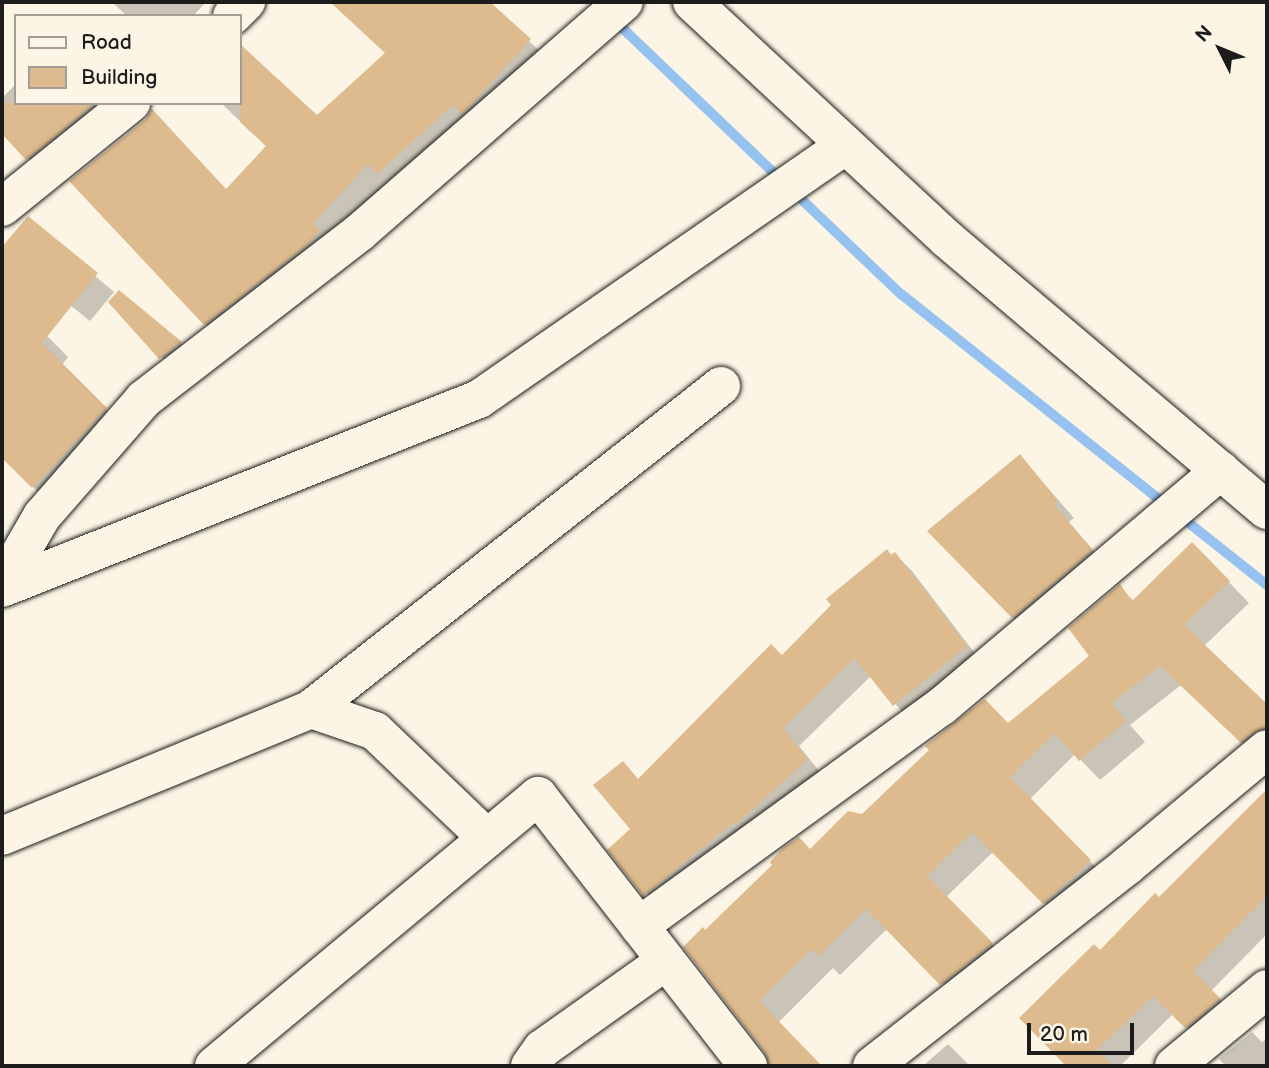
<!DOCTYPE html>
<html>
<head>
<meta charset="utf-8">
<style>
	body { margin:0 }
	#map { position:relative; width:1269px; height:1068px; overflow:hidden; background:#fcf5e5; font-family:"Balsamiq Sans",sans-serif }
	div>[style] { position:absolute }
	.shadow>* { inset:0; background:#0003 }
	.stream>* { height:10px; margin:-5px; padding:0 5px; transform-origin:5px; border-radius:5px; background:#96c2f0 }
	.building>* { inset:0; background:#ddbb8f }
	.roads { filter:drop-shadow(0 0 2px #1c1c1c) drop-shadow(0 0 2px #1c1c1c) }
	.minor>* { height:38px; margin:-19px; padding:0 19px; transform-origin:19px; border-radius:19px; background:#fcf5e5 }
	span { translate:-50% -50%; white-space:nowrap; text-align:center; line-height:1.15; -webkit-text-stroke:6px #fcf5e5; paint-order:stroke }
	.frame { position:absolute; inset:0; border:4px solid #1c1c1c; pointer-events:none }
	.legend { position:absolute; left:14px; top:14px; width:228px; height:91px; box-sizing:border-box; background:#fcf5e5; border:2px solid #a29e95; margin:0; padding:9px 12px; list-style:none; font-size:21px; color:#1c1c1c }
	.legend li { display:flex; align-items:center; gap:14px; height:35px }
	.legend b { width:35px; border:2px solid #a29e95 }
	.north { position:absolute; left:1185px; top:14px; width:70px; height:70px; -webkit-text-stroke:5px #fcf5e5; paint-order:stroke; rotate:313deg; font-size:19px; font-weight:700; line-height:28px; text-align:center; color:#1c1c1c }
	.north::after { content:''; display:block; margin:auto; width:24px; height:32px; background:#1c1c1c; clip-path:polygon(50% 0,100% 100%,50% 72%,0 100%) }
	.scale { position:absolute; left:1027px; top:1023px; width:107px; height:32px; box-sizing:border-box; border:4px solid #1c1c1c; border-top:0; padding-left:9px; font-size:21px; line-height:24px; white-space:nowrap; color:#1c1c1c; -webkit-text-stroke:5px #fcf5e5; paint-order:stroke }
</style>
</head>
<body>
<div id="map">
	<div class="shadow">
		<div style="clip-path:polygon(112px 2px,206px 2px,193px 16px,127px 16px)"></div>
		<div style="clip-path:polygon(332px 2px,488px 2px,549px 60px,225px 343px,205px 324px,227px 191px,267px 147px,221px 103px,240px 103px,240px 46px,317px 118px,387px 54px)"></div>
		<div style="clip-path:polygon(16px 84px,16px 103px,146px 103px,50px 181px,2px 131px,2px 98px)"></div>
		<div style="clip-path:polygon(28px 219px,114px 292px,90px 321px,20px 265px)"></div>
		<div style="clip-path:polygon(119px 293px,181px 343px,206px 367px,186px 383px,111px 302px)"></div>
		<div style="clip-path:polygon(2px 309px,47px 336px,68px 357px,62px 365px,127px 430px,54px 507px,2px 456px)"></div>
		<div style="clip-path:polygon(1020px 456px,1074px 518px,1069px 522px,1108px 568px,1030px 634px,1013px 617px)"></div>
		<div style="clip-path:polygon(1192px 544px,1249px 603px,1204px 646px,1267px 706px,1267px 759px,1262px 762px,1181px 685px,1130px 725px,1145px 742px,1100px 780px,1075px 754px,1030px 799px,1110px 882px,1065px 923px,994px 851px,946px 897px,1012px 965px,962px 1004px,888px 928px,840px 975px,833px 968px,778px 1023px,820px 1066px,771px 1066px,705px 933px,811px 851px,1009px 725px,1091px 656px,1119px 587px,1134px 601px)"></div>
		<div style="clip-path:polygon(895px 554px,912px 571px,983px 664px,911px 722px,871px 676px,799px 746px,824px 777px,662px 911px,610px 850px,632px 830px,623px 763px,639px 780px,782px 658px)"></div>
		<div style="clip-path:polygon(1261px 799px,1267px 805px,1267px 934px,1211px 991px,1239px 1019px,1206px 1046px,1173px 1014px,1120px 1066px,1069px 1066px,1021px 1018px,1159px 900px)"></div>
		<div style="clip-path:polygon(1252px 1032px,1262px 1042px,1267px 1038px,1267px 1066px,1226px 1066px,1219px 1059px)"></div>
		<div style="clip-path:polygon(948px 1044px,970px 1066px,923px 1066px)"></div>
	</div>
	<div class="stream">
		<div style="left:595px;top:2px;width:423px;rotate:43.7deg"></div>
		<div style="left:901px;top:294px;width:468px;rotate:38.5deg"></div>
	</div>
	<div class="building">
		<div style="clip-path:polygon(330px 2px,490px 2px,531px 39px,462px 114px,453px 105px,377px 174px,368px 164px,313px 223px,320px 230px,306px 246px,204px 325px,69px 181px,145px 120px,152px 109px,226px 189px,266px 146px,240px 122px,240px 44px,317px 115px,385px 53px)"></div>
		<div style="clip-path:polygon(2px 103px,96px 103px,26px 160px,2px 134px)"></div>
		<div style="clip-path:polygon(28px 216px,98px 273px,42px 343px,107px 408px,32px 488px,2px 458px,2px 247px)"></div>
		<div style="clip-path:polygon(119px 290px,182px 342px,159px 359px,108px 302px)"></div>
		<div style="clip-path:polygon(1020px 454px,1058px 501px,1053px 504px,1093px 550px,1012px 618px,927px 531px)"></div>
		<div style="clip-path:polygon(1192px 542px,1230px 581px,1184px 625px,1267px 704px,1267px 728px,1254px 732px,1241px 743px,1160px 666px,1111px 703px,1126px 721px,1079px 761px,1055px 733px,1010px 777px,1091px 860px,1043px 904px,972px 832px,927px 876px,993px 943px,940px 985px,866px 909px,818px 956px,812px 949px,759px 1001px,822px 1066px,769px 1066px,765px 1053px,683px 947px,703px 927px,705px 930px,772px 865px,770px 862px,783px 848px,799px 837px,810px 849px,848px 811px,862px 814px,929px 750px,925px 746px,985px 699px,1008px 723px,1089px 656px,1068px 628px,1120px 584px,1132px 601px)"></div>
		<div style="clip-path:polygon(887px 549px,891px 555px,895px 552px,967px 646px,893px 706px,855px 658px,783px 728px,808px 759px,736px 824px,734px 822px,643px 896px,607px 850px,630px 829px,593px 785px,623px 761px,638px 779px,771px 644px,782px 655px,831px 605px,826px 599px)"></div>
		<div style="clip-path:polygon(1267px 789px,1267px 896px,1193px 971px,1221px 999px,1185px 1028px,1153px 996px,1096px 1051px,1113px 1066px,1066px 1066px,1019px 1018px,1094px 944px,1100px 950px,1155px 893px,1159px 897px)"></div>
	</div>
	<div class="roads">
		<div class="minor">
			<div style="left:692px;top:2px;width:348px;rotate:42.9deg"></div>
			<div style="left:947px;top:239px;width:419px;rotate:40.3deg"></div>
			<div style="left:232px;top:16px;width:20px;rotate:-45deg"></div>
			<div style="left:2px;top:207px;width:166px;rotate:-38.9deg"></div>
			<div style="left:2px;top:585px;width:80px;rotate:-59.9deg"></div>
			<div style="left:42px;top:516px;width:155px;rotate:-48.9deg"></div>
			<div style="left:144px;top:399px;width:273px;rotate:-37.7deg"></div>
			<div style="left:360px;top:232px;width:350px;rotate:-41.1deg"></div>
			<div style="left:2px;top:588px;width:513px;rotate:-21.61deg"></div>
			<div style="left:479px;top:399px;width:446px;rotate:-34.7deg"></div>
			<div style="left:311px;top:709px;width:522px;rotate:-38.23deg"></div>
			<div style="left:2px;top:836px;width:334px;rotate:-22.3deg"></div>
			<div style="left:311px;top:709px;width:68px;rotate:19deg"></div>
			<div style="left:375px;top:731px;width:155px;rotate:43.7deg"></div>
			<div style="left:639px;top:926px;width:374px;rotate:-36deg"></div>
			<div style="left:942px;top:706px;width:365px;rotate:-40.2deg"></div>
			<div style="left:214px;top:1066px;width:422px;rotate:-39.8deg"></div>
			<div style="left:538px;top:796px;width:342px;rotate:52.1deg"></div>
			<div style="left:530px;top:1066px;width:21px;rotate:-55deg"></div>
			<div style="left:542px;top:1049px;width:152px;rotate:-35.4deg"></div>
			<div style="left:872px;top:1066px;width:324px;rotate:-38.1deg"></div>
			<div style="left:1127px;top:866px;width:182px;rotate:-39.9deg"></div>
			<div style="left:1174px;top:1066px;width:121px;rotate:-39.6deg"></div>
		</div>
	</div>
	<div class="frame"></div>
	<ul class="legend">
	<li><b style="height:9px;background:#fcf5e5"></b>Road</li>
	<li><b style="height:19px;background:#ddbb8f"></b>Building</li>
	</ul>
	<div class="north">N</div>
	<div class="scale">20 m</div>
</div>
</body>
</html>
